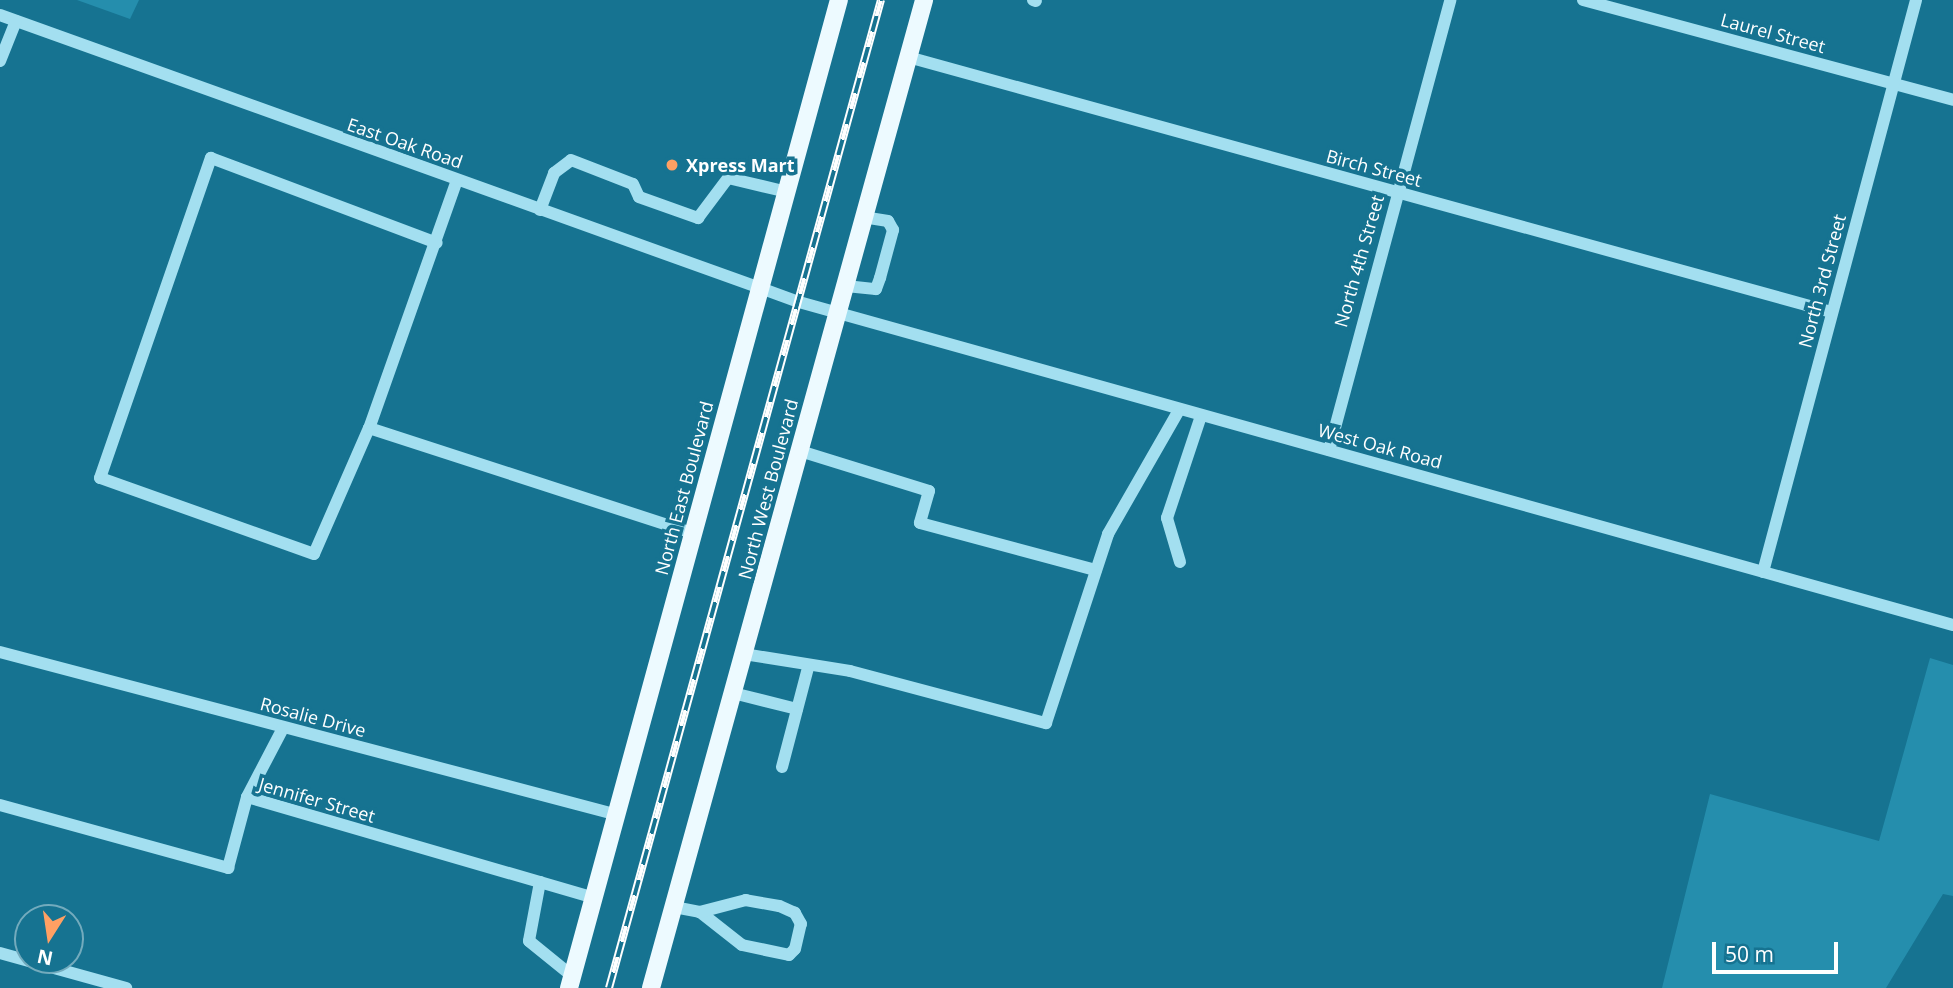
<!DOCTYPE html>
<html>
<head>
<meta charset="utf-8">
<style>
	body { margin:0 }
	#map { position:relative; width:1953px; height:988px; overflow:hidden; background:#167391; font-family:"Open Sans",sans-serif }
	div>[style] { position:absolute }
	.green>* { inset:0; background:#258ead }
	.minor>* { height:12px; margin:-6px; padding:0 6px; transform-origin:6px; border-radius:6px; background:#a3dff0 }
	.major>* { height:18px; margin:-9px; padding:0 9px; transform-origin:9px; border-radius:9px; background:#edfaff }
	.rail>* { height:8px; margin-top:-4px; transform-origin:0; background:repeating-linear-gradient(90deg,#167391 0 16px,#fff 0 32px); box-sizing:border-box; border-block:2px solid #fff }
	.dots>* { width:19px; height:19px; translate:-50% -50%; box-sizing:border-box; border:4px solid #167391; border-radius:50% }
	span { translate:-50% -50%; white-space:nowrap; text-align:center; line-height:1.15; -webkit-text-stroke:7px #167391; paint-order:stroke }
	.street-label { font-size:18px; color:#fff }
	.poi-label { font-size:18px; color:#fff; font-weight:700 }
	.left { translate:0 -50%; text-align:left }
	.north { position:absolute; left:14px; top:904px; width:70px; height:70px; box-sizing:border-box; background:#167391; border:2px solid #73abbd; border-radius:50%; rotate:192deg; font-size:19px; font-weight:700; line-height:28px; text-align:center; color:#fff }
	.north::after { content:''; display:block; margin:auto; width:24px; height:32px; background:#ffa063; clip-path:polygon(50% 0,100% 100%,50% 72%,0 100%) }
	.scale { position:absolute; left:1712px; top:942px; width:126px; height:32px; box-sizing:border-box; border:4px solid #fff; border-top:0; padding-left:9px; font-size:21px; line-height:24px; white-space:nowrap; color:#fff; -webkit-text-stroke:5px #167391; paint-order:stroke }
</style>
</head>
<body>
<div id="map">
	<div class="green">
		<div style="clip-path:polygon(77px 0,139px 0,130px 19px)"></div>
		<div style="clip-path:polygon(1930px 658px,1953px 665px,1953px 896px,1943px 894px,1886px 988px,1662px 988px,1710px 794px,1879px 841px)"></div>
	</div>
	<div class="minor">
		<div style="left:1033px;top:0;width:3px;rotate:18deg"></div>
		<div style="left:1583px;top:0;width:383px;rotate:15.1deg"></div>
		<div style="left:0;top:15px;width:849px;rotate:19.76deg"></div>
		<div style="left:799px;top:302px;width:1198px;rotate:15.64deg"></div>
		<div style="left:908px;top:57px;width:958px;rotate:15.44deg"></div>
		<div style="left:0;top:61px;width:43px;rotate:-68.2deg"></div>
		<div style="left:457px;top:180px;width:263px;rotate:109.5deg"></div>
		<div style="left:369px;top:428px;width:341px;rotate:18deg"></div>
		<div style="left:540px;top:210px;width:40px;rotate:-69deg"></div>
		<div style="left:554px;top:173px;width:21px;rotate:-37deg"></div>
		<div style="left:571px;top:160px;width:66px;rotate:21.2deg"></div>
		<div style="left:633px;top:184px;width:14px;rotate:65deg"></div>
		<div style="left:639px;top:197px;width:63px;rotate:19.6deg"></div>
		<div style="left:698px;top:218px;width:50px;rotate:-53.1deg"></div>
		<div style="left:728px;top:178px;width:61px;rotate:13.3deg"></div>
		<div style="left:846px;top:286px;width:30px;rotate:6deg"></div>
		<div style="left:876px;top:289px;width:12px;rotate:-70deg"></div>
		<div style="left:880px;top:278px;width:50px;rotate:-74.8deg"></div>
		<div style="left:893px;top:230px;width:10px;rotate:-119deg"></div>
		<div style="left:888px;top:221px;width:24px;rotate:-171deg"></div>
		<div style="left:369px;top:428px;width:137px;rotate:113.6deg"></div>
		<div style="left:314px;top:554px;width:227px;rotate:-160.4deg"></div>
		<div style="left:100px;top:478px;width:339px;rotate:-70.9deg"></div>
		<div style="left:211px;top:158px;width:241px;rotate:20.6deg"></div>
		<div style="left:1329px;top:450px;width:466px;rotate:-74.9deg"></div>
		<div style="left:800px;top:451px;width:135px;rotate:17.2deg"></div>
		<div style="left:929px;top:491px;width:33px;rotate:106deg"></div>
		<div style="left:920px;top:523px;width:182px;rotate:15deg"></div>
		<div style="left:1180px;top:562px;width:46px;rotate:-106.5deg"></div>
		<div style="left:1167px;top:518px;width:108px;rotate:-71.6deg"></div>
		<div style="left:1763px;top:572px;width:592px;rotate:-75.02deg"></div>
		<div style="left:0;top:652px;width:639px;rotate:14.78deg"></div>
		<div style="left:744px;top:654px;width:107px;rotate:9.1deg"></div>
		<div style="left:850px;top:671px;width:203px;rotate:14.9deg"></div>
		<div style="left:1046px;top:723px;width:199px;rotate:-71.8deg"></div>
		<div style="left:1108px;top:534px;width:143px;rotate:-60.2deg"></div>
		<div style="left:733px;top:693px;width:66px;rotate:14deg"></div>
		<div style="left:782px;top:767px;width:102px;rotate:-75.3deg"></div>
		<div style="left:247px;top:797px;width:78px;rotate:-62.4deg"></div>
		<div style="left:0;top:805px;width:237px;rotate:15.4deg"></div>
		<div style="left:228px;top:868px;width:73px;rotate:-75deg"></div>
		<div style="left:247px;top:797px;width:362px;rotate:16.2deg"></div>
		<div style="left:540px;top:882px;width:60px;rotate:100.6deg"></div>
		<div style="left:529px;top:941px;width:55px;rotate:39.1deg"></div>
		<div style="left:674px;top:907px;width:26px;rotate:11deg"></div>
		<div style="left:700px;top:912px;width:53px;rotate:38.2deg"></div>
		<div style="left:742px;top:945px;width:48px;rotate:12deg"></div>
		<div style="left:789px;top:955px;width:8px;rotate:-45deg"></div>
		<div style="left:795px;top:949px;width:26px;rotate:-77deg"></div>
		<div style="left:801px;top:924px;width:13px;rotate:-119deg"></div>
		<div style="left:795px;top:913px;width:17px;rotate:-156deg"></div>
		<div style="left:779px;top:906px;width:34px;rotate:-170deg"></div>
		<div style="left:746px;top:900px;width:48px;rotate:165.4deg"></div>
		<div style="left:0;top:953px;width:131px;rotate:15.5deg"></div>
	</div>
	<div class="major">
		<div style="left:569px;top:988px;width:1024px;rotate:-74.72deg"></div>
		<div style="left:651px;top:988px;width:1025px;rotate:-74.55deg"></div>
	</div>
	<div class="rail">
		<div style="left:609px;top:988px;width:1025px;rotate:-74.61deg"></div>
	</div>
	<div class="dots">
		<div style="left:672px;top:165px;background:#ffa063"></div>
	</div>
	<div class="street-label">
		<span style="left:1773px;top:33px;rotate:15deg">Laurel Street</span>
		<span style="left:405px;top:143px;rotate:19deg">East Oak Road</span>
		<span style="left:1374px;top:168px;rotate:15deg">Birch Street</span>
		<span style="left:1359px;top:261px;rotate:-74deg">North 4th Street</span>
		<span style="left:1822px;top:281px;rotate:-75deg">North 3rd Street</span>
		<span style="left:1380px;top:446px;rotate:15deg">West Oak Road</span>
		<span style="left:684px;top:488px;rotate:-75deg">North East Boulevard</span>
		<span style="left:768px;top:489px;rotate:-75deg">North West Boulevard</span>
		<span style="left:313px;top:717px;rotate:15deg">Rosalie Drive</span>
		<span style="left:317px;top:800px;rotate:16deg">Jennifer Street</span>
	</div>
	<div class="poi-label">
		<span class="left" style="left:686px;top:165px">Xpress Mart</span>
	</div>
	<div class="north">N</div>
	<div class="scale">50 m</div>
</div>
</body>
</html>
